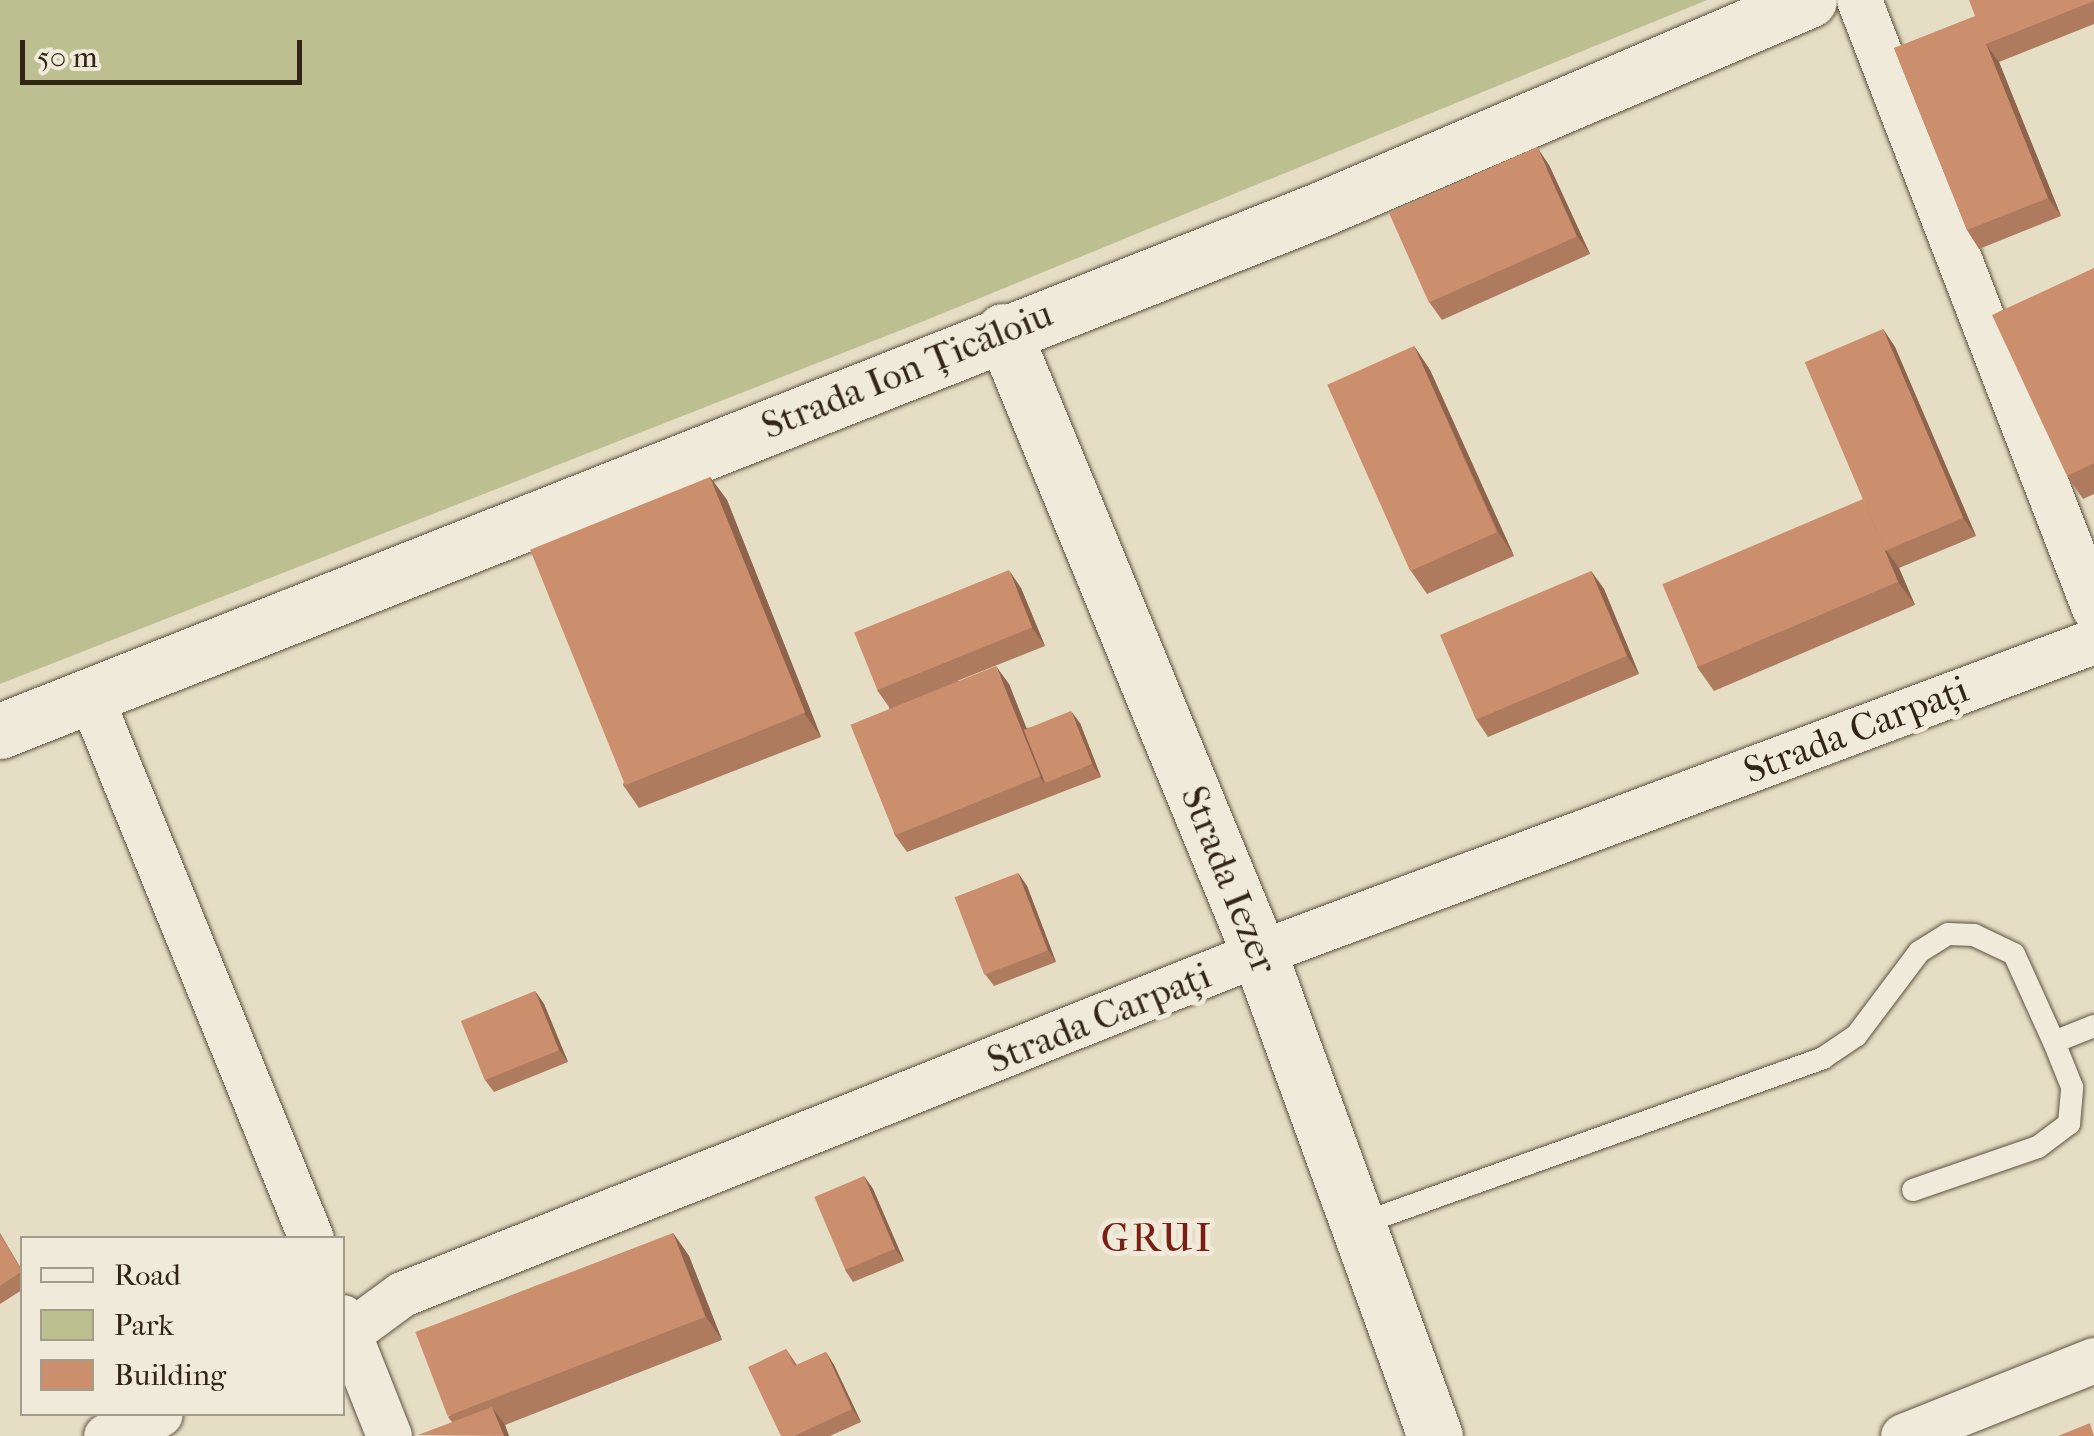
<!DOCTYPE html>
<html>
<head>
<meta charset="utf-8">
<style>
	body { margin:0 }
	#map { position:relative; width:2094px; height:1436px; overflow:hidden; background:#e6dec4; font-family:"IM FELL French Canon",serif }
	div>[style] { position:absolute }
	.green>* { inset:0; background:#bcbf90 }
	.roads { filter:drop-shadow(0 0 2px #5f5342) drop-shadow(0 0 2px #5f5342) }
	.lane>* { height:22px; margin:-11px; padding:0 11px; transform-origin:11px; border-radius:11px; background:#efead9 }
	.street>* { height:45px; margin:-22.5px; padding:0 22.5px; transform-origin:22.5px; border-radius:22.5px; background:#efead9 }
	.secondary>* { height:55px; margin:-27.5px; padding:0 27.5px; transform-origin:27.5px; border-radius:27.5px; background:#efead9 }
	.wall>* { inset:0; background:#af7b5f }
	.shaded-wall>* { inset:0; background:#8e644d }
	.building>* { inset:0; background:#cb8f6e; transform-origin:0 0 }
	span { translate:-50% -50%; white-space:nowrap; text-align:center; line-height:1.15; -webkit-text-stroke:10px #efead9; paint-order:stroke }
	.street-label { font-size:38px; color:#322516 }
	.neighbourhood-label { font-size:40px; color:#7a1f14; letter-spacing:2.5px }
	.legend { position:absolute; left:20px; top:1236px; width:325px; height:180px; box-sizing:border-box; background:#efead9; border:2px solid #a39b8b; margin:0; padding:12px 18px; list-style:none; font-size:30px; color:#322516 }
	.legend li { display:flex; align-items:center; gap:20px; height:50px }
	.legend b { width:50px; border:2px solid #a39b8b }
	.scale { position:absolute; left:20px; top:40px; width:282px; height:45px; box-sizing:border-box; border:5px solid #322516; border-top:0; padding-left:12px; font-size:30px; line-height:35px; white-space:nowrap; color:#322516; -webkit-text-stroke:8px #efead9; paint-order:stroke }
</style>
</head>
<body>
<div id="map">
	<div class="green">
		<div style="clip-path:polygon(0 0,1707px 0,919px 323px,0 684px)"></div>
	</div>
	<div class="roads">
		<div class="lane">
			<div style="left:1913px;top:1190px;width:132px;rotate:-19deg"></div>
			<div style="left:2038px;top:1147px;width:39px;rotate:-37deg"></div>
			<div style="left:2069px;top:1124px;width:37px;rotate:-85deg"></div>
			<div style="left:2072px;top:1087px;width:48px;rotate:-111.8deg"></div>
			<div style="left:2054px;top:1042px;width:43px;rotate:-21.8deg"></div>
			<div style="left:1360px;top:1224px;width:492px;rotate:-19.7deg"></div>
			<div style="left:1823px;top:1058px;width:40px;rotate:-34deg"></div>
			<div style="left:1856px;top:1036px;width:105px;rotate:-53.1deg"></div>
			<div style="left:1919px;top:952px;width:34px;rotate:-32deg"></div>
			<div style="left:1948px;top:934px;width:26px;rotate:2deg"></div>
			<div style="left:1974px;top:935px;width:44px;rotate:25.4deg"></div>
			<div style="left:2014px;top:954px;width:97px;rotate:65.6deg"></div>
		</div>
		<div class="street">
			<div style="left:1859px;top:0;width:652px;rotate:68.87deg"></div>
			<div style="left:90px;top:696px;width:585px;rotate:67.82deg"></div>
			<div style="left:342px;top:1317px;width:128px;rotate:68.4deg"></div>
			<div style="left:342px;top:1338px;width:74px;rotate:-36.3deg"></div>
			<div style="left:402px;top:1294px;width:922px;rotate:-21.7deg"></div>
			<div style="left:1259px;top:953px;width:891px;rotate:-20.49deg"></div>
			<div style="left:106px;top:1436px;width:58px;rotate:-22.2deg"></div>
			<div style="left:1903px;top:1436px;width:206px;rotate:-21.7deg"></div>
		</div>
		<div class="secondary">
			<div style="left:1003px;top:331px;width:673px;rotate:67.63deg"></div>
			<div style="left:1259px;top:953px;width:514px;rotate:69.98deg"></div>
			<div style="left:0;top:731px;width:1420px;rotate:-21.56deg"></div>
			<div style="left:1321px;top:209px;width:531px;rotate:-23.18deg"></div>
		</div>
	</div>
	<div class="wall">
		<div style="clip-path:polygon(2094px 0,2094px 24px,1999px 62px,2061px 216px,1979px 249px,1967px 230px,1894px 48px)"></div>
		<div style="clip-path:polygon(1549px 165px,1590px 254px,1442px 320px,1429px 302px)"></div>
		<div style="clip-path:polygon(2094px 268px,2094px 494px,2083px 499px,2067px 476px)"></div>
		<div style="clip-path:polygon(1883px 329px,1895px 347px,1976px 536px,1899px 568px,1915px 605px,1714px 691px,1697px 667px,1866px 504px)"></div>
		<div style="clip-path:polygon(1414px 346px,1430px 370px,1514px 556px,1427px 594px,1411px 571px)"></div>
		<div style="clip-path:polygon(710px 477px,727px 500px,821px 737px,639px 808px,623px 785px)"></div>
		<div style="clip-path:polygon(1591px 571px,1604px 589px,1639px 674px,1488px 737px,1476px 719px)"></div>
		<div style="clip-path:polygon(1021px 588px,1045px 646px,957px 681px,1009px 684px,1026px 728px,1080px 723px,1101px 777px,907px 852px,894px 834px,889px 707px,877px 690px)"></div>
		<div style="clip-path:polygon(1018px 873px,1027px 886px,1056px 962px,994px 986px,985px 974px)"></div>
		<div style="clip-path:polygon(535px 991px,544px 1004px,568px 1062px,494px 1092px,485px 1080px)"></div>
		<div style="clip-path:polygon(864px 1176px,873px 1189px,904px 1261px,853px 1282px,845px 1270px)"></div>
		<div style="clip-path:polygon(0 1233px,22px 1270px,22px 1290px,0 1304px)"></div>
		<div style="clip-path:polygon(673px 1233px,689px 1256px,722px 1340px,505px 1425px,509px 1436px,452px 1422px,448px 1417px)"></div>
		<div style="clip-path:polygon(786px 1349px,797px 1365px,826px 1352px,834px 1365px,861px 1422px,830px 1436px,781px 1436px)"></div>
	</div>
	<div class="shaded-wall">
		<div style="clip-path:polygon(1986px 44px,1999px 62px,2061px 216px,2048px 198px)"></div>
		<div style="clip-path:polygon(1537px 147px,1549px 165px,1590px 254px,1577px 236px)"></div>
		<div style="clip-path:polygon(1883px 329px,1895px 347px,1976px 536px,1963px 518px)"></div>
		<div style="clip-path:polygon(1414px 346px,1430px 370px,1514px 556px,1498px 532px)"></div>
		<div style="clip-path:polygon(710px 477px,727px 500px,821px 737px,804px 713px)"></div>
		<div style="clip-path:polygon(1863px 499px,1886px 550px,1899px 568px,1915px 605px,1898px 582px)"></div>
		<div style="clip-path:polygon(1009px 570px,1021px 588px,1045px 646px,1032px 628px)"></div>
		<div style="clip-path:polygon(1591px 571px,1604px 589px,1639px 674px,1627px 656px)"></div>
		<div style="clip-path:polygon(996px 666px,1009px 684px,1048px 782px,1044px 783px,1040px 777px)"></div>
		<div style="clip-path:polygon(1071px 711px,1080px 723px,1101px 777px,1092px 764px)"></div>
		<div style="clip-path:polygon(1018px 873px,1027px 886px,1056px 962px,1048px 950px)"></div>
		<div style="clip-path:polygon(535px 991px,544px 1004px,568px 1062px,559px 1050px)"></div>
		<div style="clip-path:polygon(864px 1176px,873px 1189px,904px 1261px,895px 1249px)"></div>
		<div style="clip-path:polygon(673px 1233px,689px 1256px,722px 1340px,706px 1317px)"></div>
		<div style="clip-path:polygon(826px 1352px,834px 1365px,861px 1422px,852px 1409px)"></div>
		<div style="clip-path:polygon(492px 1407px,505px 1425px,509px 1436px,504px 1436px)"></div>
	</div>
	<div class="building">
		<div style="clip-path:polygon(1969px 0,2094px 0,2094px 1px,1986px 44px,2048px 198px,1967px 230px,1894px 48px,1975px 16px)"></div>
		<div style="left:1537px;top:147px;width:98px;height:162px;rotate:66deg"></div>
		<div style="clip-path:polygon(2094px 268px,2094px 463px,2067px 476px,1992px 315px)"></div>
		<div style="left:1883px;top:329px;width:205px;height:85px;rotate:67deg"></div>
		<div style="left:1414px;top:346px;width:204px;height:95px;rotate:66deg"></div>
		<div style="left:710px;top:477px;width:254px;height:194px;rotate:68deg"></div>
		<div style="left:1863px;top:499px;width:90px;height:218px;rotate:67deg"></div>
		<div style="left:1009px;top:570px;width:62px;height:167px;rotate:68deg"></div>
		<div style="left:1591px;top:571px;width:92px;height:164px;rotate:67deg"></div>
		<div style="left:996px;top:666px;width:119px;height:157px;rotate:68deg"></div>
		<div style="left:1071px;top:711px;width:57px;height:51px;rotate:68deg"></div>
		<div style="left:1018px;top:873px;width:83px;height:68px;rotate:69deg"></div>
		<div style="left:535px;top:991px;width:64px;height:80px;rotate:68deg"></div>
		<div style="left:864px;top:1176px;width:79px;height:54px;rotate:67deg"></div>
		<div style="left:673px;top:1233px;width:90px;height:276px;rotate:69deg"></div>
		<div style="clip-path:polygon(0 1235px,22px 1271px,0 1286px)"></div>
		<div style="clip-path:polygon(786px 1349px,794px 1366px,826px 1352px,852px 1409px,794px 1436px,781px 1436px,748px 1367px)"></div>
		<div style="clip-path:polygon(492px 1407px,504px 1436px,418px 1435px)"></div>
		<div style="clip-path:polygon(2090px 1423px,2094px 1436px,2058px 1436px)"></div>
	</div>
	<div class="street-label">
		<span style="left:907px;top:370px;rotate:-22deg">Strada Ion Țicăloiu</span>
		<span style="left:1856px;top:730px;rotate:-21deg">Strada Carpați</span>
		<span style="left:1229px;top:880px;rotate:68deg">Strada Iezer</span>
		<span style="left:1099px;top:1018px;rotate:-22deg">Strada Carpați</span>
	</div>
	<div class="neighbourhood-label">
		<span style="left:1157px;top:1238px">GRUI</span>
	</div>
	<ul class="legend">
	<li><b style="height:12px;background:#efead9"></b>Road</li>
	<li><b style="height:28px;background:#bcbf90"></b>Park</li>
	<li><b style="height:28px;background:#cb8f6e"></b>Building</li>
	</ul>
	<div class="scale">50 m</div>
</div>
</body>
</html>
